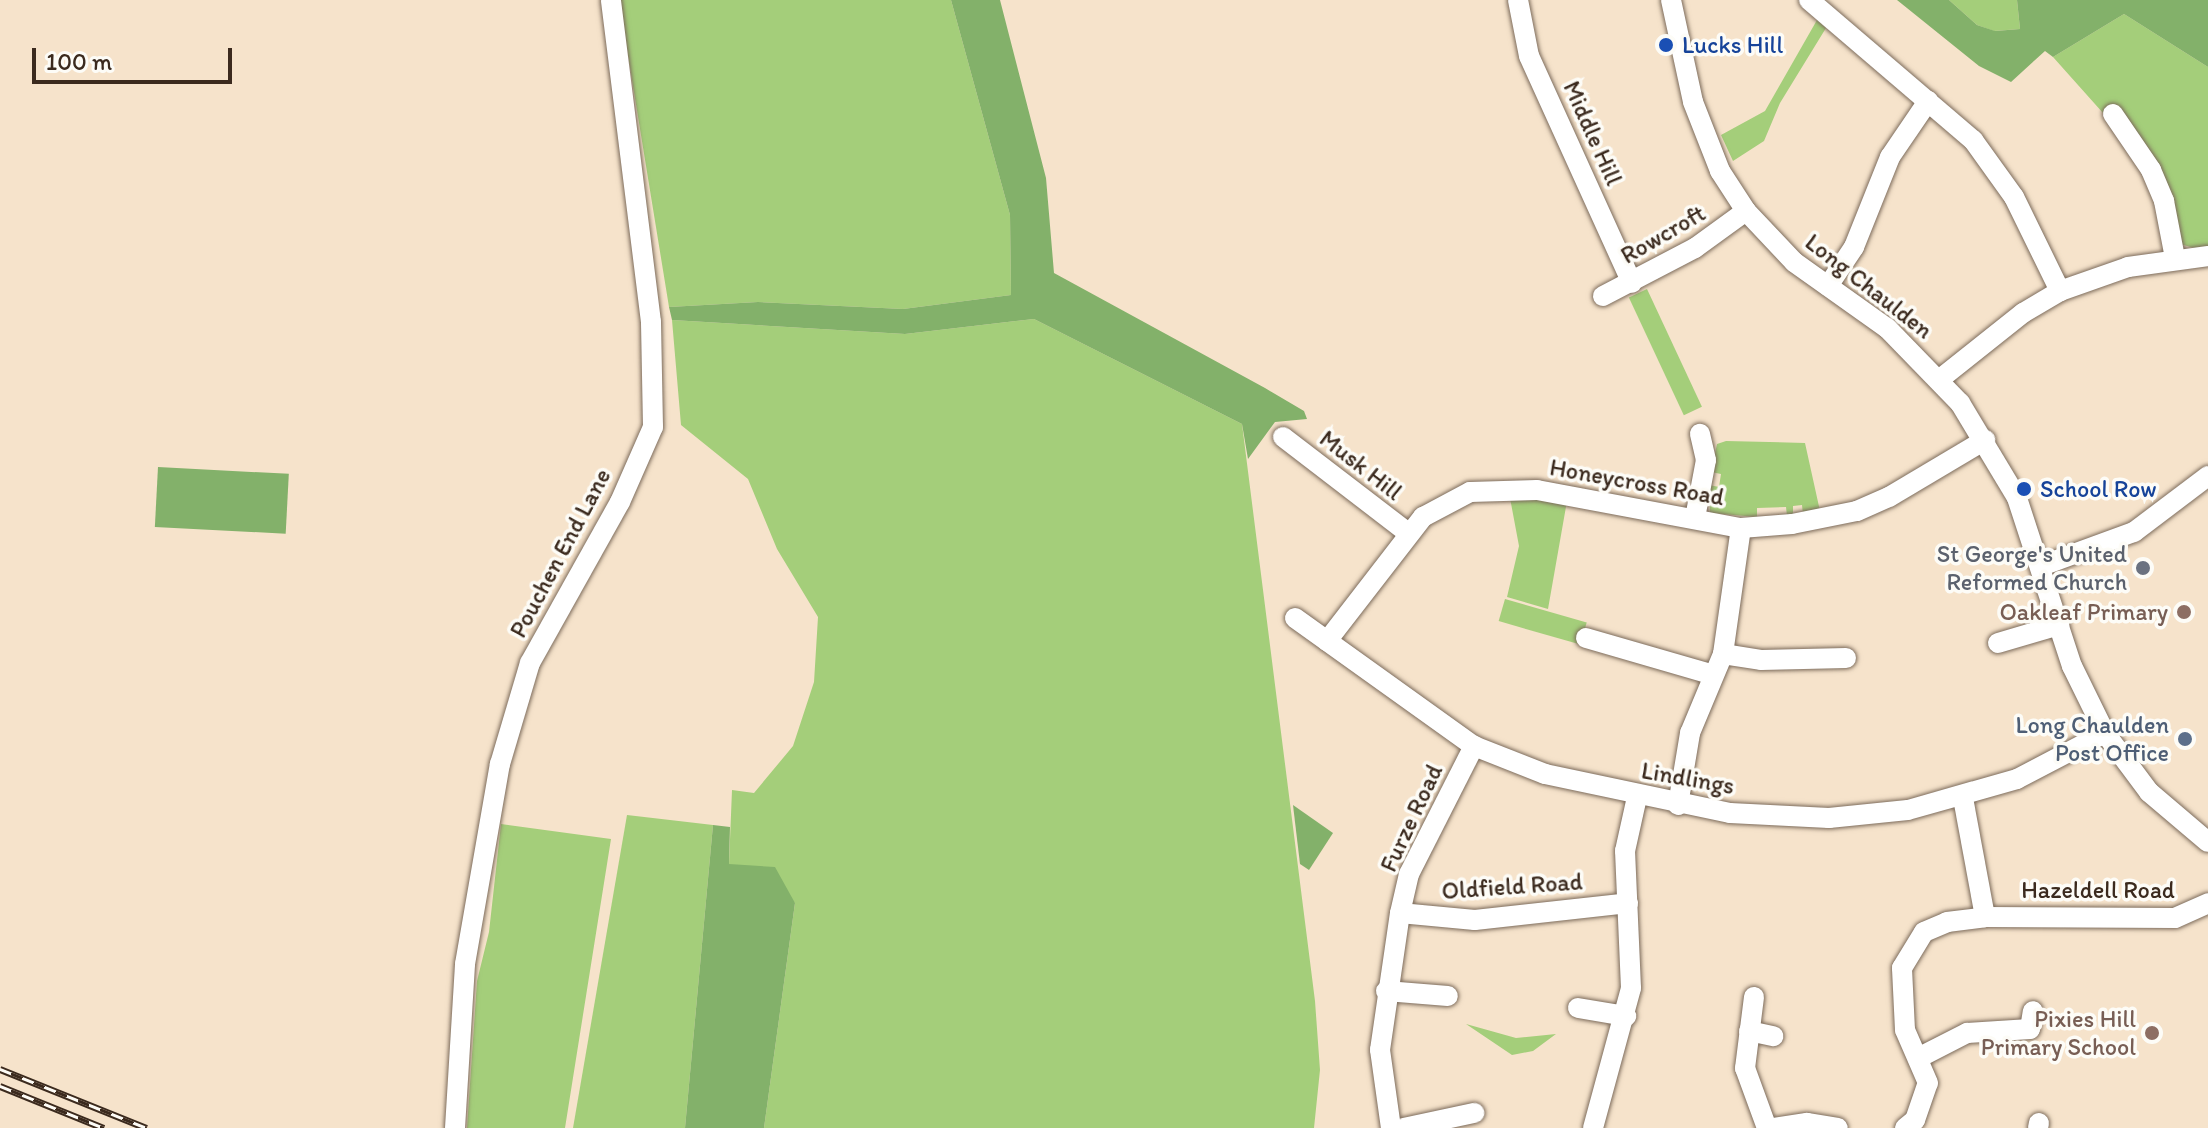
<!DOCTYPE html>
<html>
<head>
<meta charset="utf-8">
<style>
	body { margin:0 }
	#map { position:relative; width:2208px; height:1128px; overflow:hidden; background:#f6e3cb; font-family:Itim,sans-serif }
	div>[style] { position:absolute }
	.green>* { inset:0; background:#a4ce7a; transform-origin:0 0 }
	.forest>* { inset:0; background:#83b16a; transform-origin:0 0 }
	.roads { filter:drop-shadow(0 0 2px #7c6b5b) drop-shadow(0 0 2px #7c6b5b) }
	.minor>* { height:20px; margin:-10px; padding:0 10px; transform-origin:10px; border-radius:10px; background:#fff }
	.rail>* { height:7px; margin-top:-3.5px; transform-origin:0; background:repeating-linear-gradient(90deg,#fdfcf7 0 12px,#3b2a1e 0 24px); box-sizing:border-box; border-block:2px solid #3b2a1e }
	.dots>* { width:22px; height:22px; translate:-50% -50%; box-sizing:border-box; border:4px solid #fdfcf7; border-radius:50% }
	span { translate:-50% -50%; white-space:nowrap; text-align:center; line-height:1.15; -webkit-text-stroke:7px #fdfcf7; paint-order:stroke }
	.transit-label { font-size:24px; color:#164399 }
	.left { translate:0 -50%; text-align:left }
	.street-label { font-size:24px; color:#3b2a1e }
	.worship-label { font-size:24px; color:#5b616d }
	.right { translate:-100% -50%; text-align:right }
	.education-label { font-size:24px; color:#785e54 }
	.service-label { font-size:24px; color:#4e5e75 }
	.scale { position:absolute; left:32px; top:48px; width:200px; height:36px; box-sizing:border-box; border:4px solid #3b2a1e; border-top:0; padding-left:10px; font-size:24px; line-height:28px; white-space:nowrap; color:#3b2a1e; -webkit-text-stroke:6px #fdfcf7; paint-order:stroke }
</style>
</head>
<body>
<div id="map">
	<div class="green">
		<div style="clip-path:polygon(619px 0,951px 0,1010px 215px,1011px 295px,903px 309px,758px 302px,669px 307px)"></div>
		<div style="clip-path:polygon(1949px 0,2017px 0,2020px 29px,1994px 31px,1977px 25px)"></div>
		<div style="clip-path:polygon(2124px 14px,2208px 67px,2208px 252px,2180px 244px,2117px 114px,2103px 113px,2053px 57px)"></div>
		<div style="clip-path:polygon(1817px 20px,1826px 28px,1780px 103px,1764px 141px,1733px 161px,1721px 135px,1765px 111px)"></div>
		<div style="left:1647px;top:289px;width:130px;height:20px;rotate:65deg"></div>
		<div style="clip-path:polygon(1034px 319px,1242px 424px,1315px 1001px,1320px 1070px,1314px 1128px,764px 1128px,795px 903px,729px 864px,732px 790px,754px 793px,793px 746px,814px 682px,818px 617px,777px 549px,748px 479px,681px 425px,672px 320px,905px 334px)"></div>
		<div style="clip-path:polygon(1726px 441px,1805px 443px,1820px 511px,1803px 515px,1802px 505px,1793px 506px,1793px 515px,1787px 516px,1786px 507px,1757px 508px,1757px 517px,1710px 513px,1709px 485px,1719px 487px,1721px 474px,1711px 472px,1717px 444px)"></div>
		<div style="clip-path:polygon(1510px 498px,1567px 501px,1548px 609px,1507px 597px,1519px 546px)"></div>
		<div style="left:1505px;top:599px;width:85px;height:23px;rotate:16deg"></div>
		<div style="clip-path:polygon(627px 815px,713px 825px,685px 1128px,573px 1128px)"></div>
		<div style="clip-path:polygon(501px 824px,611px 839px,565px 1128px,467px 1128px,477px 981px,489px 932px)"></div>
		<div style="clip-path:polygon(1466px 1024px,1516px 1038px,1556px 1034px,1533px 1051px,1512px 1055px)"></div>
	</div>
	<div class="forest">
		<div style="clip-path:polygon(951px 0,1000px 0,1046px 178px,1054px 273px,1265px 388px,1304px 411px,1307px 419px,1275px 422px,1248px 459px,1242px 424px,1034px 319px,905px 334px,672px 320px,669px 307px,758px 302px,903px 309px,1011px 295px,1010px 215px)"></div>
		<div style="clip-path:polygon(1897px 0,1949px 0,1977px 25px,1995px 31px,2020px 29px,2017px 0,2208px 0,2208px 67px,2124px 14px,2053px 57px,2045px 51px,2011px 82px,1979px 66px)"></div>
		<div style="left:158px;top:467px;width:131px;height:60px;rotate:3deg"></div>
		<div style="clip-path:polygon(1293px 805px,1333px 833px,1309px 870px,1300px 864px)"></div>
		<div style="clip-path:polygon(713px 825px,730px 827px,729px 864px,775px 867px,795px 903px,764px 1128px,685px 1128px)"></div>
	</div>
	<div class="roads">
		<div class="minor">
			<div style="left:1518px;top:0;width:57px;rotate:78.9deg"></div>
			<div style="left:1529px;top:56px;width:249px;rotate:65.6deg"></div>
			<div style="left:1671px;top:0;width:104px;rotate:77.8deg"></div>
			<div style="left:1693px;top:102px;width:74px;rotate:68.6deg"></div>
			<div style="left:1720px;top:171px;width:48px;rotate:57deg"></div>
			<div style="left:1746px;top:211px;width:70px;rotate:46.7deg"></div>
			<div style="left:1794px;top:262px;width:114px;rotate:35.4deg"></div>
			<div style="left:1887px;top:328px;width:105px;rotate:45.8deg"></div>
			<div style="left:1960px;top:403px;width:111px;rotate:59deg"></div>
			<div style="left:2017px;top:498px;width:177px;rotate:71.9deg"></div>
			<div style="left:2072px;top:666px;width:75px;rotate:63.8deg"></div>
			<div style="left:2105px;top:733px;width:74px;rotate:53.3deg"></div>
			<div style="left:2149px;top:792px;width:77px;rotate:40.3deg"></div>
			<div style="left:1809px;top:0;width:216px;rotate:40.5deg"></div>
			<div style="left:1973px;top:140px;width:70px;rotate:54.3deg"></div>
			<div style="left:2014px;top:197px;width:105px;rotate:63.9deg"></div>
			<div style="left:2113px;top:114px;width:68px;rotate:55.8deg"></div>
			<div style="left:2151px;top:170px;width:34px;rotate:67deg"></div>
			<div style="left:2164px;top:201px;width:58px;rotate:79.1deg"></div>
			<div style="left:1828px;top:286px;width:47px;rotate:-56.3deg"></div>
			<div style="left:1854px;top:247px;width:97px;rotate:-68.2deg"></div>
			<div style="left:1890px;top:157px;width:68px;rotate:-55.8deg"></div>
			<div style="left:1603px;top:296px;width:104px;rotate:-27.6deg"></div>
			<div style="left:1695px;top:248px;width:63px;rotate:-36deg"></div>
			<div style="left:1940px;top:379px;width:106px;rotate:-38.5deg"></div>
			<div style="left:2023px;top:313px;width:43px;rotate:-30.7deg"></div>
			<div style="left:2060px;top:291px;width:72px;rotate:-19.4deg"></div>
			<div style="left:2128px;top:267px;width:81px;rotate:-7.8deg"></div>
			<div style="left:1283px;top:437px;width:158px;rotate:37.5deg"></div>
			<div style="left:1695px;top:518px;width:59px;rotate:-79.3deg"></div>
			<div style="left:1706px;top:460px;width:27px;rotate:-103deg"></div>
			<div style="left:2041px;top:566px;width:99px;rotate:-20.1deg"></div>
			<div style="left:2134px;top:532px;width:93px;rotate:-37.1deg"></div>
			<div style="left:1295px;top:618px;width:220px;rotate:35.6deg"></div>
			<div style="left:1474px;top:746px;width:76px;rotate:21.5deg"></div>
			<div style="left:1545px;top:774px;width:189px;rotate:11.9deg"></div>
			<div style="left:1730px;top:813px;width:99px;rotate:2.9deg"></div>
			<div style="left:1829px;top:818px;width:79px;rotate:-5.8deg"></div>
			<div style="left:1908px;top:810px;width:113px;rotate:-15.9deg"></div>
			<div style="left:2017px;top:779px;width:99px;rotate:-27.6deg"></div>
			<div style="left:1586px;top:638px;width:130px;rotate:16.1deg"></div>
			<div style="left:1327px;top:641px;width:157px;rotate:-52.3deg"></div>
			<div style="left:1423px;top:517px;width:53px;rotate:-28deg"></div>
			<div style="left:1470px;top:492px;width:67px;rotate:-1.7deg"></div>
			<div style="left:1537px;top:490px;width:208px;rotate:10.6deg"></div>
			<div style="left:1741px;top:528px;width:51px;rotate:-4.5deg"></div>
			<div style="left:1792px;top:524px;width:66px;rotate:-11.3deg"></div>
			<div style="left:1857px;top:511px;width:35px;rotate:-24deg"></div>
			<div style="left:1889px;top:497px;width:112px;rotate:-30.7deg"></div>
			<div style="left:1998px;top:643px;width:64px;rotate:-16.4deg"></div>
			<div style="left:1723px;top:654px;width:38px;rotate:9deg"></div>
			<div style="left:1761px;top:660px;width:85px;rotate:-1.3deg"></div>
			<div style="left:1963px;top:798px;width:121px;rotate:79.5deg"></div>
			<div style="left:1678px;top:805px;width:73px;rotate:-80.5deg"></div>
			<div style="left:1690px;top:733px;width:86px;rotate:-67.3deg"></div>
			<div style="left:1723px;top:654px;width:127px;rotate:-81.9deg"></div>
			<div style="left:1400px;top:913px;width:75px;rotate:5.3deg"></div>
			<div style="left:1475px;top:920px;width:154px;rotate:-6.3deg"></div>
			<div style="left:1386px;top:991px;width:62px;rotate:4.6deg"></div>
			<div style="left:1754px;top:997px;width:72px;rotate:97.2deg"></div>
			<div style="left:1745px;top:1068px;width:64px;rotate:69.9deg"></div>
			<div style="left:1578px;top:1008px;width:49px;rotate:9.5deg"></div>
			<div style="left:1749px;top:1031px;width:25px;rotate:12deg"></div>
			<div style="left:1920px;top:1057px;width:53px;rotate:-27.1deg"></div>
			<div style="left:1967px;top:1033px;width:63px;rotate:-3.6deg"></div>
			<div style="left:2030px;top:1029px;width:18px;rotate:-81deg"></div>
			<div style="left:455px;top:1128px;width:164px;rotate:-86.5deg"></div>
			<div style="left:465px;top:964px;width:203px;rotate:-80.1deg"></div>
			<div style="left:500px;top:764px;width:105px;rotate:-73.5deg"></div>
			<div style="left:530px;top:663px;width:184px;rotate:-60.8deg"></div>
			<div style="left:620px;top:502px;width:82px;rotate:-66.3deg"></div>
			<div style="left:653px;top:427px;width:105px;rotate:-91.1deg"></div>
			<div style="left:651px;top:322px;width:324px;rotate:-97.1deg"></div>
			<div style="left:1391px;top:1128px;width:79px;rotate:-98deg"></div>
			<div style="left:1380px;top:1050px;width:138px;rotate:-81.7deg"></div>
			<div style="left:1400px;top:913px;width:40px;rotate:-77deg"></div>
			<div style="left:1409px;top:874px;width:144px;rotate:-63.1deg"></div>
			<div style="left:1404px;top:1128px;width:72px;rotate:-12.1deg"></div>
			<div style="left:1593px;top:1128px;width:145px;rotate:-74.8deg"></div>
			<div style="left:1631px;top:988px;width:137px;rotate:-92.5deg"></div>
			<div style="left:1625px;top:851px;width:55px;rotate:-77.5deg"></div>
			<div style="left:1774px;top:1128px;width:33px;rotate:-9deg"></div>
			<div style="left:1807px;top:1123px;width:31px;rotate:9deg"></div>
			<div style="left:1905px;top:1128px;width:13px;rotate:-39deg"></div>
			<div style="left:1915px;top:1120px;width:39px;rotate:-71deg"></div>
			<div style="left:1928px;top:1083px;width:58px;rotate:-113.5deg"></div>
			<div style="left:1905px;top:1030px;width:62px;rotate:-92.8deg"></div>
			<div style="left:1902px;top:968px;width:42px;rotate:-58.6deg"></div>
			<div style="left:1924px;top:932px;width:25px;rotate:-23deg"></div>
			<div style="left:1947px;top:922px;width:38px;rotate:-7deg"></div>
			<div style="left:1985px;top:917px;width:190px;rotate:0.3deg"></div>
			<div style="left:2175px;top:918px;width:36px;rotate:-24deg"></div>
			<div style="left:2038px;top:1128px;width:5px;rotate:-79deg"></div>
		</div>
	</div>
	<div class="rail">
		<div style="left:0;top:1069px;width:158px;rotate:21.9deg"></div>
		<div style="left:0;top:1086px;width:112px;rotate:22deg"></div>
	</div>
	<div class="dots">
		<div style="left:1666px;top:45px;background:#1a4fb4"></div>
		<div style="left:2024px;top:489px;background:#1a4fb4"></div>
		<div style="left:2143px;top:568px;background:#6b7280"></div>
		<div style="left:2184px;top:612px;background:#8d6e63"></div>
		<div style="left:2185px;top:739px;background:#5c6f8a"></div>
		<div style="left:2152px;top:1033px;background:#8d6e63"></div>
	</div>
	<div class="transit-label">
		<span class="left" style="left:1682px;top:45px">Lucks Hill</span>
		<span class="left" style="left:2040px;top:489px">School Row</span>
	</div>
	<div class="street-label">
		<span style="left:1593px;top:133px;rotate:66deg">Middle Hill</span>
		<span style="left:1663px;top:234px;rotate:-30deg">Rowcroft</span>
		<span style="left:1869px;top:286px;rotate:38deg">Long Chaulden</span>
		<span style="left:1361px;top:465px;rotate:38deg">Musk Hill</span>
		<span style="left:1637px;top:482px;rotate:10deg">Honeycross Road</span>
		<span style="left:560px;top:553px;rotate:-62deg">Pouchen End Lane</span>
		<span style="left:1688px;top:778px;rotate:10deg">Lindlings</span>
		<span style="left:1411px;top:818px;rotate:-65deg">Furze Road</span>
		<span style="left:1512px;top:886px;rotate:-4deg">Oldfield Road</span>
		<span style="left:2098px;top:890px">Hazeldell Road</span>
	</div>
	<div class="worship-label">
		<span class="right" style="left:2127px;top:568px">St George's United<br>Reformed Church</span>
	</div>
	<div class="education-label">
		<span class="right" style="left:2168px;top:612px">Oakleaf Primary</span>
		<span class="right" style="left:2136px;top:1033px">Pixies Hill<br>Primary School</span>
	</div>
	<div class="service-label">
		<span class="right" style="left:2169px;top:739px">Long Chaulden<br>Post Office</span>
	</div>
	<div class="scale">100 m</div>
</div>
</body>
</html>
